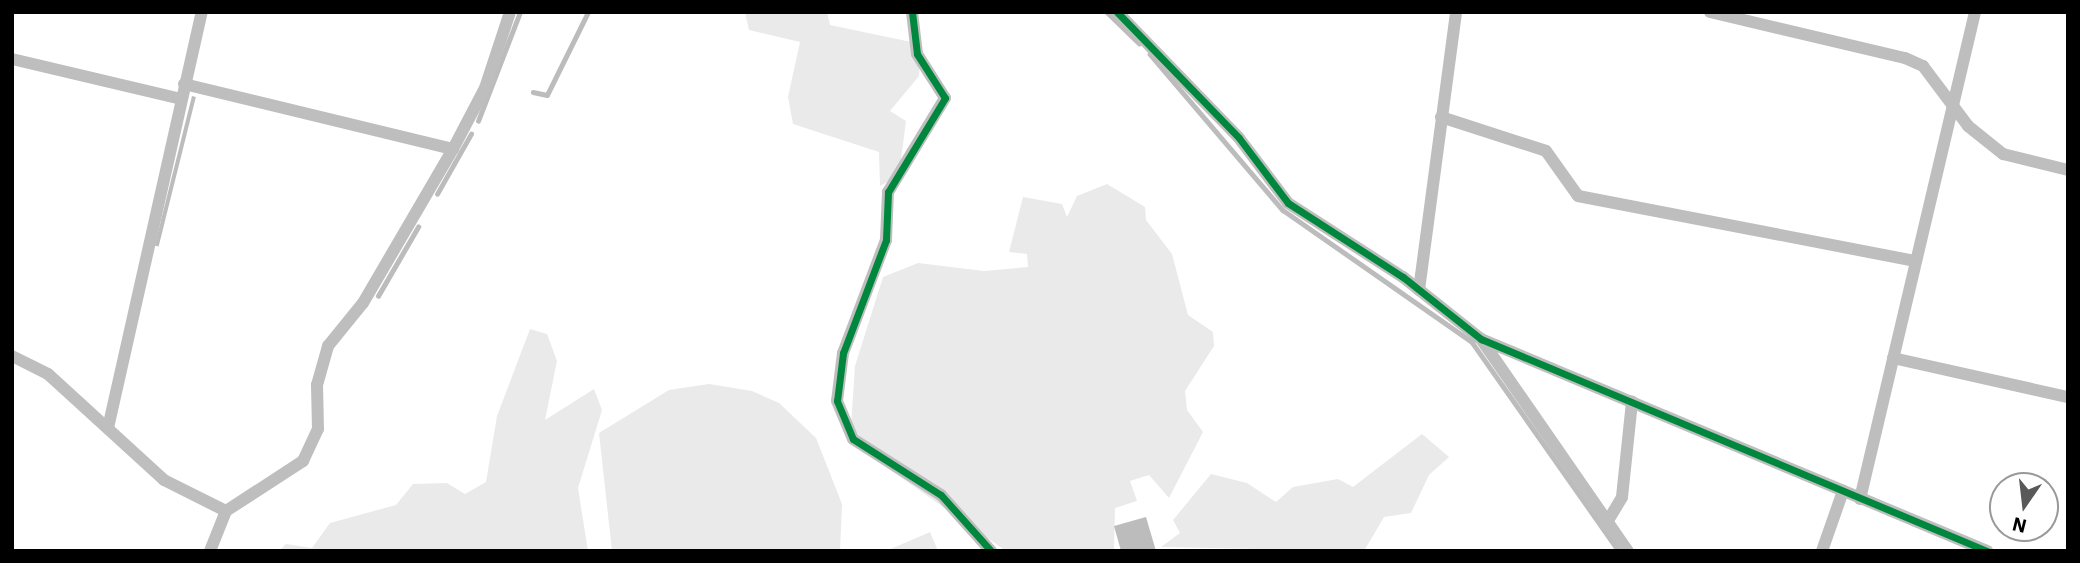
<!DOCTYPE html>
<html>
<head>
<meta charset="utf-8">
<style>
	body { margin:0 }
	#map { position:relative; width:2080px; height:563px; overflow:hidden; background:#fff; font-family:"IBM Plex Sans",sans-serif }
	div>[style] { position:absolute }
	.green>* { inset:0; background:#eaeaea }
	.water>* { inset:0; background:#bcbcbc; transform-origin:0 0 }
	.stream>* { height:4.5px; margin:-2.25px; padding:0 2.25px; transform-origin:2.25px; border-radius:2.25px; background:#bcbcbc }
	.minor>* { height:12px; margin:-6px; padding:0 6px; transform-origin:6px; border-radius:6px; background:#bebebe }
	.cycleway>* { height:7px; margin:-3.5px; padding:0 3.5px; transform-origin:3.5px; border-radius:3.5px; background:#00873e }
	span { translate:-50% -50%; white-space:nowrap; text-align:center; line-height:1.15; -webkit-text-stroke:7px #fff; paint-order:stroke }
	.frame { position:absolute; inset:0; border:14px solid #000; pointer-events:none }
	.north { position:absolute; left:1989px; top:472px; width:70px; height:70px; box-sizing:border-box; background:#fff; border:2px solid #999; border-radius:50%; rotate:194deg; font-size:19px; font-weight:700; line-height:28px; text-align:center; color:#000 }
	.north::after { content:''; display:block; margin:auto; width:24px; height:32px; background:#595959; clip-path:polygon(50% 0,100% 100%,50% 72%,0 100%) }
</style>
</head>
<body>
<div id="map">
	<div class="green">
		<div style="clip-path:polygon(745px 12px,827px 12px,830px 25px,921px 44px,919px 76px,890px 111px,906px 121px,899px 175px,880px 186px,879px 152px,793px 124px,788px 97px,800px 42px,749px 30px)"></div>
		<div style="clip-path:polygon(1107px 184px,1145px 207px,1146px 220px,1172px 254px,1188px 315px,1213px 332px,1214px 346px,1185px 391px,1187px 410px,1203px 432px,1169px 498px,1149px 475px,1130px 481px,1137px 501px,1115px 508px,1114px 551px,1006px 551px,886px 467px,851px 426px,855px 366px,883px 277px,918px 263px,984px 271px,1028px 267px,1027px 254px,1009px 252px,1023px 197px,1062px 204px,1067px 217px,1077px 196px)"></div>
		<div style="clip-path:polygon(530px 329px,547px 334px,557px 361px,545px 420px,594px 389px,602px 410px,578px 488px,588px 551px,279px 551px,286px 544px,312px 548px,330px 523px,396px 505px,413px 484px,447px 483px,465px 494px,486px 482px,497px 416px)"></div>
		<div style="clip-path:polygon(709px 384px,752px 391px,779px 403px,816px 438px,842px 504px,840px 551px,612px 551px,599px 433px,669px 390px)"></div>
		<div style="clip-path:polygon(1422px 434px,1449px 457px,1429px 475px,1411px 513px,1384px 517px,1364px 551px,1161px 547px,1180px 533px,1173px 520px,1211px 474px,1247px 483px,1276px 502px,1293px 487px,1338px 479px,1353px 487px)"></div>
		<div style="clip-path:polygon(930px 532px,938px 551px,886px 551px)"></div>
	</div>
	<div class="water">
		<div style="left:192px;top:96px;width:4px;height:154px;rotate:14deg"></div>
		<div style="clip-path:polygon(1146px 517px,1156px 551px,1121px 551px,1114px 526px)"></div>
	</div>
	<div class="stream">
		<div style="left:1107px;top:12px;width:45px;rotate:44.1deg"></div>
		<div style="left:1150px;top:54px;width:205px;rotate:49.6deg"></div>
		<div style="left:1283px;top:210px;width:231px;rotate:34.9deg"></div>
		<div style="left:1472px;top:342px;width:256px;rotate:54.9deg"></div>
		<div style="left:533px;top:92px;width:14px;rotate:12deg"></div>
		<div style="left:547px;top:95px;width:93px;rotate:-63.7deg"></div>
		<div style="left:478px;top:121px;width:117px;rotate:-68.9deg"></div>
		<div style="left:437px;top:194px;width:69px;rotate:-60.5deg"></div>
		<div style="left:378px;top:296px;width:80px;rotate:-59.9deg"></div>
	</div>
	<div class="minor">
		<div style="left:912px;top:12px;width:42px;rotate:83.2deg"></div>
		<div style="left:917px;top:54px;width:52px;rotate:57.5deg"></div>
		<div style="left:945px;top:98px;width:110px;rotate:121.2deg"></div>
		<div style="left:888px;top:192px;width:48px;rotate:92.4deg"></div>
		<div style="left:886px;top:240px;width:121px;rotate:110.8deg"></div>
		<div style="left:843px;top:353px;width:48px;rotate:97.1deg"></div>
		<div style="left:837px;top:401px;width:41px;rotate:67.2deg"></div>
		<div style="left:853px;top:439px;width:104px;rotate:32.5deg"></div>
		<div style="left:941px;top:495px;width:75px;rotate:48.2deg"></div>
		<div style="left:1117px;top:12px;width:175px;rotate:45.9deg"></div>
		<div style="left:1239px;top:138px;width:81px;rotate:53deg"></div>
		<div style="left:1288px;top:203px;width:137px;rotate:32.8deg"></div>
		<div style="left:1403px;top:277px;width:100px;rotate:38.5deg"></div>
		<div style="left:1481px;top:339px;width:549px;rotate:22.73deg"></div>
		<div style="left:1710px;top:12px;width:200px;rotate:13.3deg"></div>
		<div style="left:1905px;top:58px;width:20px;rotate:24deg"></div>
		<div style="left:1923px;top:66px;width:75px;rotate:53.1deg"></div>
		<div style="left:1968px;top:126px;width:45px;rotate:38.7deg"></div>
		<div style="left:2003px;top:154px;width:67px;rotate:13.8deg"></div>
		<div style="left:12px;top:59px;width:174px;rotate:13.3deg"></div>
		<div style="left:184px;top:84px;width:277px;rotate:13.6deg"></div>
		<div style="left:1441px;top:117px;width:110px;rotate:17.9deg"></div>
		<div style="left:1546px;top:151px;width:55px;rotate:54.6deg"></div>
		<div style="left:1578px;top:196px;width:344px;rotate:10.9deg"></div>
		<div style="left:1419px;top:290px;width:280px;rotate:-82.4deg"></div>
		<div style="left:1481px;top:339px;width:258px;rotate:55.3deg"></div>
		<div style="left:12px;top:356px;width:40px;rotate:26.6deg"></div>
		<div style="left:48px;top:374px;width:157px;rotate:42.4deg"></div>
		<div style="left:164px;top:480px;width:69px;rotate:26.6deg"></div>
		<div style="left:1893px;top:358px;width:179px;rotate:12.6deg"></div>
		<div style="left:108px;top:428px;width:426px;rotate:-77.3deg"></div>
		<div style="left:1860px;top:499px;width:500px;rotate:-76.71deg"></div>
		<div style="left:1606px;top:524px;width:31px;rotate:-59deg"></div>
		<div style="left:1622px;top:497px;width:96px;rotate:-84deg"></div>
		<div style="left:210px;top:551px;width:43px;rotate:-68.2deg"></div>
		<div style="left:226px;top:511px;width:92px;rotate:-33deg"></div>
		<div style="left:303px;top:461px;width:35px;rotate:-65deg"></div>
		<div style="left:318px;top:429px;width:44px;rotate:-91.3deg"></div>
		<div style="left:317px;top:385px;width:41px;rotate:-74.2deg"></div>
		<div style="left:328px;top:346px;width:55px;rotate:-50.9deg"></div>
		<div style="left:363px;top:303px;width:178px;rotate:-59.7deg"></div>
		<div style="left:453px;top:149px;width:69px;rotate:-62.3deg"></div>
		<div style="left:485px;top:88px;width:80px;rotate:-71.8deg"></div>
		<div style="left:1822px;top:551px;width:64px;rotate:-70.7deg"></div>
	</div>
	<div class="cycleway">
		<div style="left:912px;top:12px;width:42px;rotate:83.2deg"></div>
		<div style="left:917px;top:54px;width:52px;rotate:57.5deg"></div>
		<div style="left:945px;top:98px;width:110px;rotate:121.2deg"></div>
		<div style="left:888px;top:192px;width:48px;rotate:92.4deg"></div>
		<div style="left:886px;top:240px;width:121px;rotate:110.8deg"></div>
		<div style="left:843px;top:353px;width:48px;rotate:97.1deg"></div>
		<div style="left:837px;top:401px;width:41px;rotate:67.2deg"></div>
		<div style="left:853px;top:439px;width:104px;rotate:32.5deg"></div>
		<div style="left:941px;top:495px;width:75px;rotate:48.2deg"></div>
		<div style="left:1117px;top:12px;width:175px;rotate:45.9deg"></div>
		<div style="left:1239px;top:138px;width:81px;rotate:53deg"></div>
		<div style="left:1288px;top:203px;width:137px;rotate:32.8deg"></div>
		<div style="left:1403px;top:277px;width:100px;rotate:38.5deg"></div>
		<div style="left:1481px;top:339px;width:549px;rotate:22.73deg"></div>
	</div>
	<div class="frame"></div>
	<div class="north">N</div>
</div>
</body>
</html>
